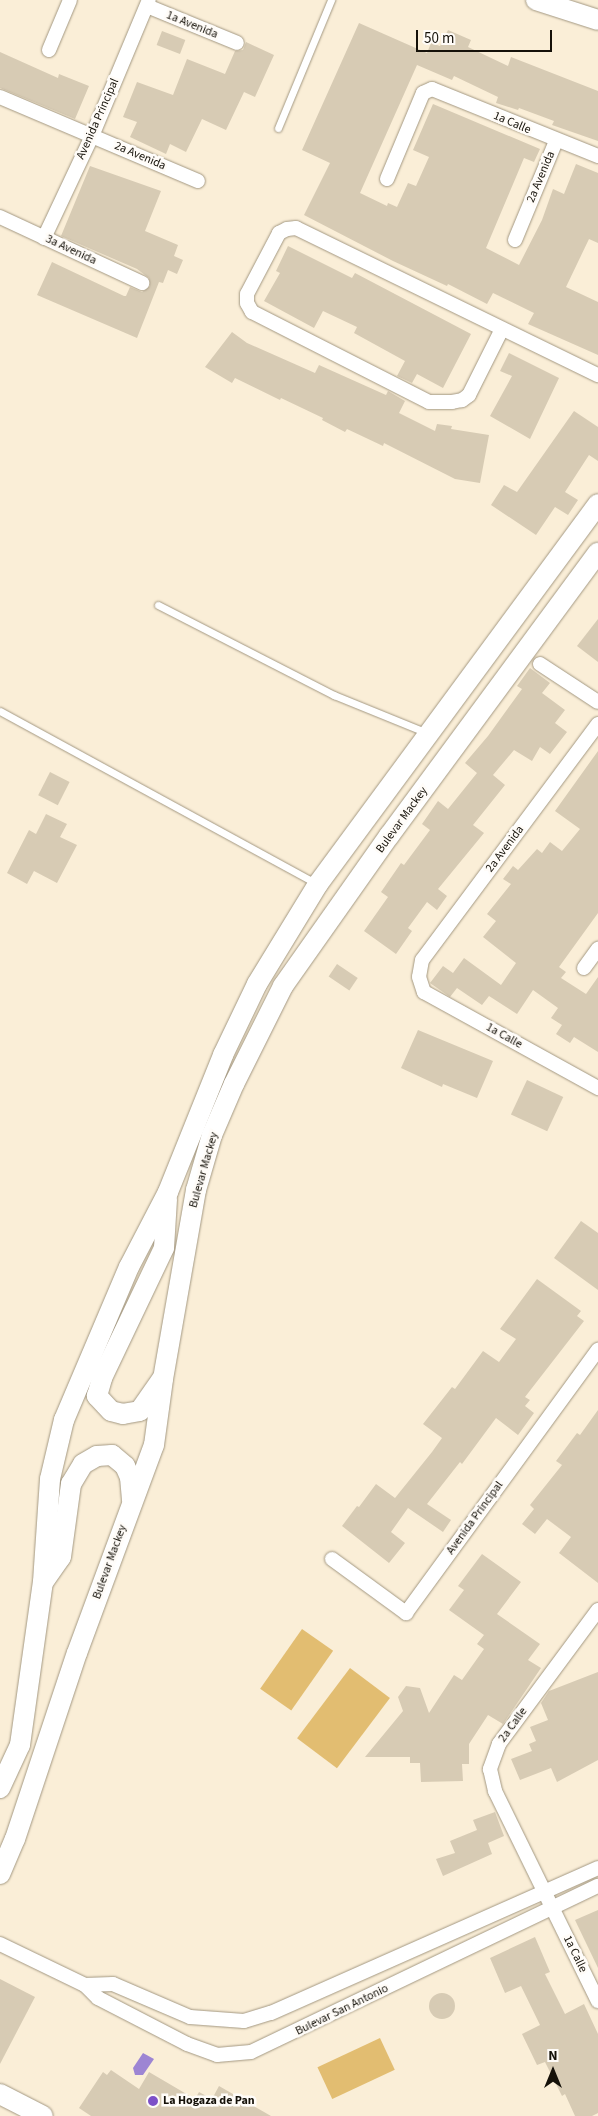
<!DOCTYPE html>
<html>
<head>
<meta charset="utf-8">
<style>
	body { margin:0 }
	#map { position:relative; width:598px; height:2116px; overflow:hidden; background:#faeed7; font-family:"Source Sans 3",sans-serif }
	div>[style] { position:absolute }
	.green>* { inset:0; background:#e2bd71; transform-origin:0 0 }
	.water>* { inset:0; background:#9d85d3 }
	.building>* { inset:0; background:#d7cbb4; transform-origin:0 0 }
	.round { border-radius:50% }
	.roads { filter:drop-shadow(0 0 1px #a39882) drop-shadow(0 0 1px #a39882) }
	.lane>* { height:7px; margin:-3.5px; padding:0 3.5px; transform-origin:3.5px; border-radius:3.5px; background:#fff }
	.street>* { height:14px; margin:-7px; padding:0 7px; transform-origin:7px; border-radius:7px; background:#fff }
	.secondary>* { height:20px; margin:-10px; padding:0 10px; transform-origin:10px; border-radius:10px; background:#fff }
	.dots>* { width:14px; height:14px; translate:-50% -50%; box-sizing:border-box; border:2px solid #fffcf8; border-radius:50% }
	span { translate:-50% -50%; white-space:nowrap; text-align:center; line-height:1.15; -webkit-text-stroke:5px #fffcf8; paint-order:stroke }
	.street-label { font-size:12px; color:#151109 }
	.poi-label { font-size:12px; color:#151109; font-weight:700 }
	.left { translate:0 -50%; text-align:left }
	.north { position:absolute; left:528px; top:2046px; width:50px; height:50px; -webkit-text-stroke:4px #fffcf8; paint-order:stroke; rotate:0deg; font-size:14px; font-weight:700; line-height:20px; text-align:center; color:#151109 }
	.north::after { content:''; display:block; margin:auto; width:18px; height:22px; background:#151109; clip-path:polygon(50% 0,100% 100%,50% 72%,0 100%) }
	.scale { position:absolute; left:416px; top:30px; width:136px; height:22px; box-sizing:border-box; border:2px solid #151109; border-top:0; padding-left:6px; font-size:15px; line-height:18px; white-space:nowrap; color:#151109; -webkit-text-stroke:4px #fffcf8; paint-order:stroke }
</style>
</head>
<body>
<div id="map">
	<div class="green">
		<div style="left:302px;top:1629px;width:38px;height:73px;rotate:35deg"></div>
		<div style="left:350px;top:1668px;width:50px;height:88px;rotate:37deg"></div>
		<div style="left:380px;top:2038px;width:35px;height:69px;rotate:65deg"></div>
	</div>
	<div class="water">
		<div style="clip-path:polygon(143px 2053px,154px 2059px,143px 2075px,135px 2075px,133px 2068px)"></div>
	</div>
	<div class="building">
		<div style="clip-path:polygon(359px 23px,427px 53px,431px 43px,440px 46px,448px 30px,471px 40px,468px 47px,508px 66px,511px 57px,598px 91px,598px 141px,552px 125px,554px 121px,519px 108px,518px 110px,496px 103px,498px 97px,454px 76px,452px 80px,417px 65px,360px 193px,387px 206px,388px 203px,397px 207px,408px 183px,416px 186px,429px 157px,413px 150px,433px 104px,540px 149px,534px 162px,524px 158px,486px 248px,519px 265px,542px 220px,553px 189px,564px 194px,576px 164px,598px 173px,598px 243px,589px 239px,566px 287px,598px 302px,598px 355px,528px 324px,534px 313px,493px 293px,487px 304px,448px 284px,447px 286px,393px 261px,304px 215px,330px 163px,302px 150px)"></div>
		<div style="left:162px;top:31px;width:25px;height:15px;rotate:21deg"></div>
		<div style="clip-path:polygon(246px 42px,274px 55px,255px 97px,244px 92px,226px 130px,202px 119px,186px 152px,170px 144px,166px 154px,130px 137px,137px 122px,123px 117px,137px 82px,173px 95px,187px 59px,225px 74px,235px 51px,243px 50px)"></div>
		<div style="clip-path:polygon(0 52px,58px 78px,59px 74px,89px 86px,75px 119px,0 88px)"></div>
		<div style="clip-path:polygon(90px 166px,161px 191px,145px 231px,178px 245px,174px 256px,183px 260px,177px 274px,168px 270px,163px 283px,159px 282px,137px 338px,37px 295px,52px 262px,124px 296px,126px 296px,130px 287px,142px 292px,150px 286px,149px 278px,137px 269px,61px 236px)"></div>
		<div style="clip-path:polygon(288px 246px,352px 278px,355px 273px,471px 334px,443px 388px,417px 374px,412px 383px,397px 376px,405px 361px,354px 333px,357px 327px,323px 311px,314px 328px,264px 301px,280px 273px,276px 271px)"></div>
		<div style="clip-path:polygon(232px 332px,247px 343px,315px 373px,319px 365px,386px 395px,388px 391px,405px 401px,399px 413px,435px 431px,437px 424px,452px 426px,451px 429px,489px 435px,480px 483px,455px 479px,384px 443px,383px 446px,347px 429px,345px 432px,322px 420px,323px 418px,281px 398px,280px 400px,235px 378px,232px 383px,205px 367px)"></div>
		<div style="clip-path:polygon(509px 353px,559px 378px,530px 439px,490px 416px,512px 376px,500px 371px)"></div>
		<div style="clip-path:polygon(574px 411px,598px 427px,598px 461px,589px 455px,565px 492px,578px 500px,568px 515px,555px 507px,536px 535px,491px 505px,504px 485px,517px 492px)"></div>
		<div style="clip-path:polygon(598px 619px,598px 662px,577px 646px)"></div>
		<div style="clip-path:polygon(530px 668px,550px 683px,542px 693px,565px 710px,555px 723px,567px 732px,550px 754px,540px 747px,532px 761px,514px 750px,493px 775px,505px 785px,473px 825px,484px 833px,438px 889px,447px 896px,437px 910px,427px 902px,408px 928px,412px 931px,396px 954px,364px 931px,388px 897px,381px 892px,401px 863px,404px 865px,430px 830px,422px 824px,438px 801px,448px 809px,477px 773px,465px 763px,488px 736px,522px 689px,517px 686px)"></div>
		<div style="clip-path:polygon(598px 751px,598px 913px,559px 967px,566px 972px,561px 978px,586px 994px,598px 977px,598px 1052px,574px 1037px,570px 1043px,556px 1034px,562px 1025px,551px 1018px,558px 1008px,533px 990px,517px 1014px,489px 996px,482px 1005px,457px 988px,450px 997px,430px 983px,443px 966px,453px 973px,464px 958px,501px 985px,516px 963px,483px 937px,496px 921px,487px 914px,511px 884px,503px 879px,513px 866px,518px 870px,537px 849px,542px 853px,550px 842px,562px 851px,580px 829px,555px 811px)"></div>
		<div style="left:50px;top:772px;width:22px;height:26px;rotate:27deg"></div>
		<div style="clip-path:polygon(46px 814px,67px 824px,60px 837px,77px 845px,57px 883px,34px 871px,27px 884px,7px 873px,29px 830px,36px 834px)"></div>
		<div style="left:337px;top:964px;width:25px;height:15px;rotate:34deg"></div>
		<div style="clip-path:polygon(418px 1030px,493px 1061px,477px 1098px,443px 1084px,442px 1087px,401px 1068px)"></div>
		<div style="left:527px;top:1080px;width:40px;height:38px;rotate:25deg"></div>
		<div style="clip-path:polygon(581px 1221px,598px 1233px,598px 1290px,554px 1258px)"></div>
		<div style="clip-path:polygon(537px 1279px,581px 1311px,577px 1316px,584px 1321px,525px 1397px,530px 1400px,525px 1406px,534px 1413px,518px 1435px,496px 1418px,462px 1464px,460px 1462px,427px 1504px,451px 1520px,443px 1532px,408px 1508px,391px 1532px,405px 1543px,389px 1563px,342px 1526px,357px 1506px,359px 1507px,376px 1484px,395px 1498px,432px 1452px,442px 1438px,423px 1424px,452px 1387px,455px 1389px,483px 1351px,499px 1362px,516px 1339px,500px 1329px)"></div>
		<div style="clip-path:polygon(598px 1410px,598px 1583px,559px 1553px,571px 1537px,547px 1519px,535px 1534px,522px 1524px,534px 1509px,530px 1505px,562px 1465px,556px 1461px,577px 1433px,580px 1435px)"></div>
		<div style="clip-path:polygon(482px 1554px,521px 1582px,497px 1614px,540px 1644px,528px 1660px,541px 1668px,503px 1724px,488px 1715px,469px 1744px,469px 1764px,462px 1764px,463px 1781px,421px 1782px,420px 1763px,410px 1763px,410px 1757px,365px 1757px,403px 1711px,398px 1697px,406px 1686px,420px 1688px,429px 1713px,454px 1675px,462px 1680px,484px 1649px,477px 1644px,484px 1635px,449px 1610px,464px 1590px,458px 1586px)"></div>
		<div style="clip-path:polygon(598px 1672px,598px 1760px,557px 1782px,551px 1768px,520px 1780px,511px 1759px,532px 1751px,529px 1744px,536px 1741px,530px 1727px,548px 1720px,541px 1703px,549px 1691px)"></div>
		<div style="clip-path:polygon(495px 1812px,504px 1836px,488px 1843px,492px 1854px,443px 1876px,436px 1859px,455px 1853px,450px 1841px,477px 1830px,473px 1820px)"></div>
		<div style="clip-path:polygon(598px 1910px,598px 1968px,575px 1920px)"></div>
		<div style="clip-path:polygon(535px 1937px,550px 1972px,545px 1974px,565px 2014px,584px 2004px,598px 2034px,598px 2113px,592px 2116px,575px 2116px,565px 2094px,562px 2096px,545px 2062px,537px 2065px,522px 2034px,540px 2025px,521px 1986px,505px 1993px,490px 1958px)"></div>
		<div style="clip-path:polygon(0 1979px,35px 1997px,0 2064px)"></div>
		<div class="round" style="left:429px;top:1993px;width:26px;height:26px"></div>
		<div style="clip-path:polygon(111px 2070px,139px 2089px,149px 2072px,195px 2099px,199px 2092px,212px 2099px,219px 2086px,271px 2116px,91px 2116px,79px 2108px,103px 2072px,107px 2075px)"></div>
	</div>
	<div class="roads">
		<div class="lane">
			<div style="left:278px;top:128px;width:139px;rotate:-67.5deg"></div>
			<div style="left:158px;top:605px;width:198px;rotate:27.1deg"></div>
			<div style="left:334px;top:695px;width:100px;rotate:22.2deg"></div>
			<div style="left:0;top:711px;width:361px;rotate:28.6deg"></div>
		</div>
		<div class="street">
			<div style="left:147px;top:6px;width:97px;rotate:22.3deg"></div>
			<div style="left:49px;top:50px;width:54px;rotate:-67.2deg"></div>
			<div style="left:0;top:97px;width:215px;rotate:23deg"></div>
			<div style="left:387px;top:179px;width:93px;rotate:-67.3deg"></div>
			<div style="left:423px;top:93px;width:10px;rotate:-24deg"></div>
			<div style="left:432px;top:89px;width:179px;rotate:22deg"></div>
			<div style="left:0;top:217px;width:157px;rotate:24.9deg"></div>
			<div style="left:44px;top:238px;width:113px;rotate:-64.8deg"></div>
			<div style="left:92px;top:136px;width:147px;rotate:-67.3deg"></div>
			<div style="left:515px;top:240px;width:107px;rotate:-67.5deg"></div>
			<div style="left:502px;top:329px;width:74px;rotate:116.6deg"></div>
			<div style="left:469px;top:395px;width:9px;rotate:144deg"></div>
			<div style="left:462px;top:400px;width:10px;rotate:169deg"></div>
			<div style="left:452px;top:402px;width:23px;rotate:180deg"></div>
			<div style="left:429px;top:402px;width:199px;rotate:-153deg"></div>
			<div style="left:252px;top:312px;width:10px;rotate:-119deg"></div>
			<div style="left:247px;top:303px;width:9px;rotate:-90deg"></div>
			<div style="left:247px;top:294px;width:69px;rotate:-62.3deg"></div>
			<div style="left:279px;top:233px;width:9px;rotate:-27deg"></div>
			<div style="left:287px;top:229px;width:9px;rotate:-6deg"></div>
			<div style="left:296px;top:228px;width:336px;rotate:26deg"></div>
			<div style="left:540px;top:664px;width:69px;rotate:33.2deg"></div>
			<div style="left:598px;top:724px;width:294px;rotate:126.7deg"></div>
			<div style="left:422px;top:960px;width:17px;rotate:100deg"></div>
			<div style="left:419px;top:977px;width:16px;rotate:72deg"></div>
			<div style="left:424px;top:992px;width:199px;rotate:28.9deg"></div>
			<div style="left:584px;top:968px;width:24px;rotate:-54deg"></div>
			<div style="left:332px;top:1559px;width:92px;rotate:36.1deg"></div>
			<div style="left:406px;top:1613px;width:326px;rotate:-53.9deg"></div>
			<div style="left:598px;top:1610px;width:167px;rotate:126.5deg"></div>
			<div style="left:499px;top:1744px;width:27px;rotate:110deg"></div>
			<div style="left:490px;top:1769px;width:23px;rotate:77deg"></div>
			<div style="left:495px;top:1791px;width:234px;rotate:63.9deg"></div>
			<div style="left:0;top:1944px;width:94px;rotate:25.8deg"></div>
			<div style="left:85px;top:1985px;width:18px;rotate:45deg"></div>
			<div style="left:98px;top:1998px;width:100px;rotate:27.3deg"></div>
			<div style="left:187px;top:2044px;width:32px;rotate:20deg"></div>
			<div style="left:217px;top:2055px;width:34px;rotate:-5deg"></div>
			<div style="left:251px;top:2052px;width:385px;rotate:-25.6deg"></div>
			<div style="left:85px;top:1985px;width:28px;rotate:-2deg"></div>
			<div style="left:113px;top:1984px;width:84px;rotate:23.2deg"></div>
			<div style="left:190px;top:2017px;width:54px;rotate:4.2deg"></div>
			<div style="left:244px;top:2021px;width:28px;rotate:-17deg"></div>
			<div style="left:271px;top:2013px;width:358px;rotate:-23.9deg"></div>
		</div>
		<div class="secondary">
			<div style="left:536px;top:0;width:65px;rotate:17.9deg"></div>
			<div style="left:162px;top:1379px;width:39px;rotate:125deg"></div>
			<div style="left:140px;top:1411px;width:17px;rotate:170deg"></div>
			<div style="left:123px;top:1414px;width:12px;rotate:-166deg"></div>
			<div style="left:111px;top:1411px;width:21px;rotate:-133deg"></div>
			<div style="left:97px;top:1396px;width:19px;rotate:-74deg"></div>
			<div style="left:102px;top:1378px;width:144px;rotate:-64.5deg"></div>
			<div style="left:164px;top:1248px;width:49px;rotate:-86.5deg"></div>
			<div style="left:44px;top:1581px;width:29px;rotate:-55deg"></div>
			<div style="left:61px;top:1557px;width:74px;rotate:-82.2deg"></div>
			<div style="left:71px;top:1484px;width:23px;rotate:-59deg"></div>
			<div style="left:83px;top:1464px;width:16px;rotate:-30deg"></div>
			<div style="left:97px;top:1456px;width:15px;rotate:-4deg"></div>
			<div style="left:112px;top:1455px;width:17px;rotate:40deg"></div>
			<div style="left:125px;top:1466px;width:12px;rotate:66deg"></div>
			<div style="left:130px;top:1477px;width:23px;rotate:85deg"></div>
			<div style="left:0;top:1788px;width:47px;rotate:-65.1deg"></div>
			<div style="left:20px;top:1745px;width:165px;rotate:-82deg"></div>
			<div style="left:43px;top:1582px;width:103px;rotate:-86.1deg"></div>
			<div style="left:50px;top:1479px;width:61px;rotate:-76.7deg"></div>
			<div style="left:64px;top:1420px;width:166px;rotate:-67deg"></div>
			<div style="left:129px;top:1267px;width:85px;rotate:-62.5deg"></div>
			<div style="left:168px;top:1192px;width:148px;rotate:-68.1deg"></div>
			<div style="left:223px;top:1055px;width:79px;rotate:-64.4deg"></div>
			<div style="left:257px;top:984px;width:117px;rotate:-58.6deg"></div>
			<div style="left:318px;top:884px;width:472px;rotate:-53.6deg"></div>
			<div style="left:0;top:1874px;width:38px;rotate:-67deg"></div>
			<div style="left:15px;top:1839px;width:196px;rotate:-71.6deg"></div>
			<div style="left:77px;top:1653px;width:222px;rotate:-69.7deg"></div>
			<div style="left:154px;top:1445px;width:67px;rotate:-82.2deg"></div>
			<div style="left:163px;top:1379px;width:192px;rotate:-80.1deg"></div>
			<div style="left:196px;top:1190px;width:57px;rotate:-73.8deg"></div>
			<div style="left:212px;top:1135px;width:56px;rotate:-66.7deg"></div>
			<div style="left:234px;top:1084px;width:110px;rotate:-63.4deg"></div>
			<div style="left:283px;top:986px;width:184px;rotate:-54.8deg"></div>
			<div style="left:389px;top:836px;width:352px;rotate:-53.6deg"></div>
			<div style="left:0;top:2094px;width:48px;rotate:27.1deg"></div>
		</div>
	</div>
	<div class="dots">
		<div style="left:153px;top:2101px;background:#7d50c8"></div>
	</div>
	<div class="street-label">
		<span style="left:192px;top:25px;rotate:22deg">1a Avenida</span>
		<span style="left:98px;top:119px;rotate:-66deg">Avenida Principal</span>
		<span style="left:512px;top:123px;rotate:23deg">1a Calle</span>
		<span style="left:140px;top:156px;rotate:23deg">2a Avenida</span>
		<span style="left:541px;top:177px;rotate:-67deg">2a Avenida</span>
		<span style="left:71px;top:250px;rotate:25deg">3a Avenida</span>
		<span style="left:402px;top:820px;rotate:-54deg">Bulevar Mackey</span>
		<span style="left:505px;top:849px;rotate:-53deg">2a Avenida</span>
		<span style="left:504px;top:1036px;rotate:29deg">1a Calle</span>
		<span style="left:204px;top:1170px;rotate:-74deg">Bulevar Mackey</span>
		<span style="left:475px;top:1518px;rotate:-54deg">Avenida Principal</span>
		<span style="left:110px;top:1562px;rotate:-70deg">Bulevar Mackey</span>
		<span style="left:513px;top:1725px;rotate:-54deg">2a Calle</span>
		<span style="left:575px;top:1954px;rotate:64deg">1a Calle</span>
		<span style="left:342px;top:2010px;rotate:-26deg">Bulevar San Antonio</span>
	</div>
	<div class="poi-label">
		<span class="left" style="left:163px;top:2101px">La Hogaza de Pan</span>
	</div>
	<div class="north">N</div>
	<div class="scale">50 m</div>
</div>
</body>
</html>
